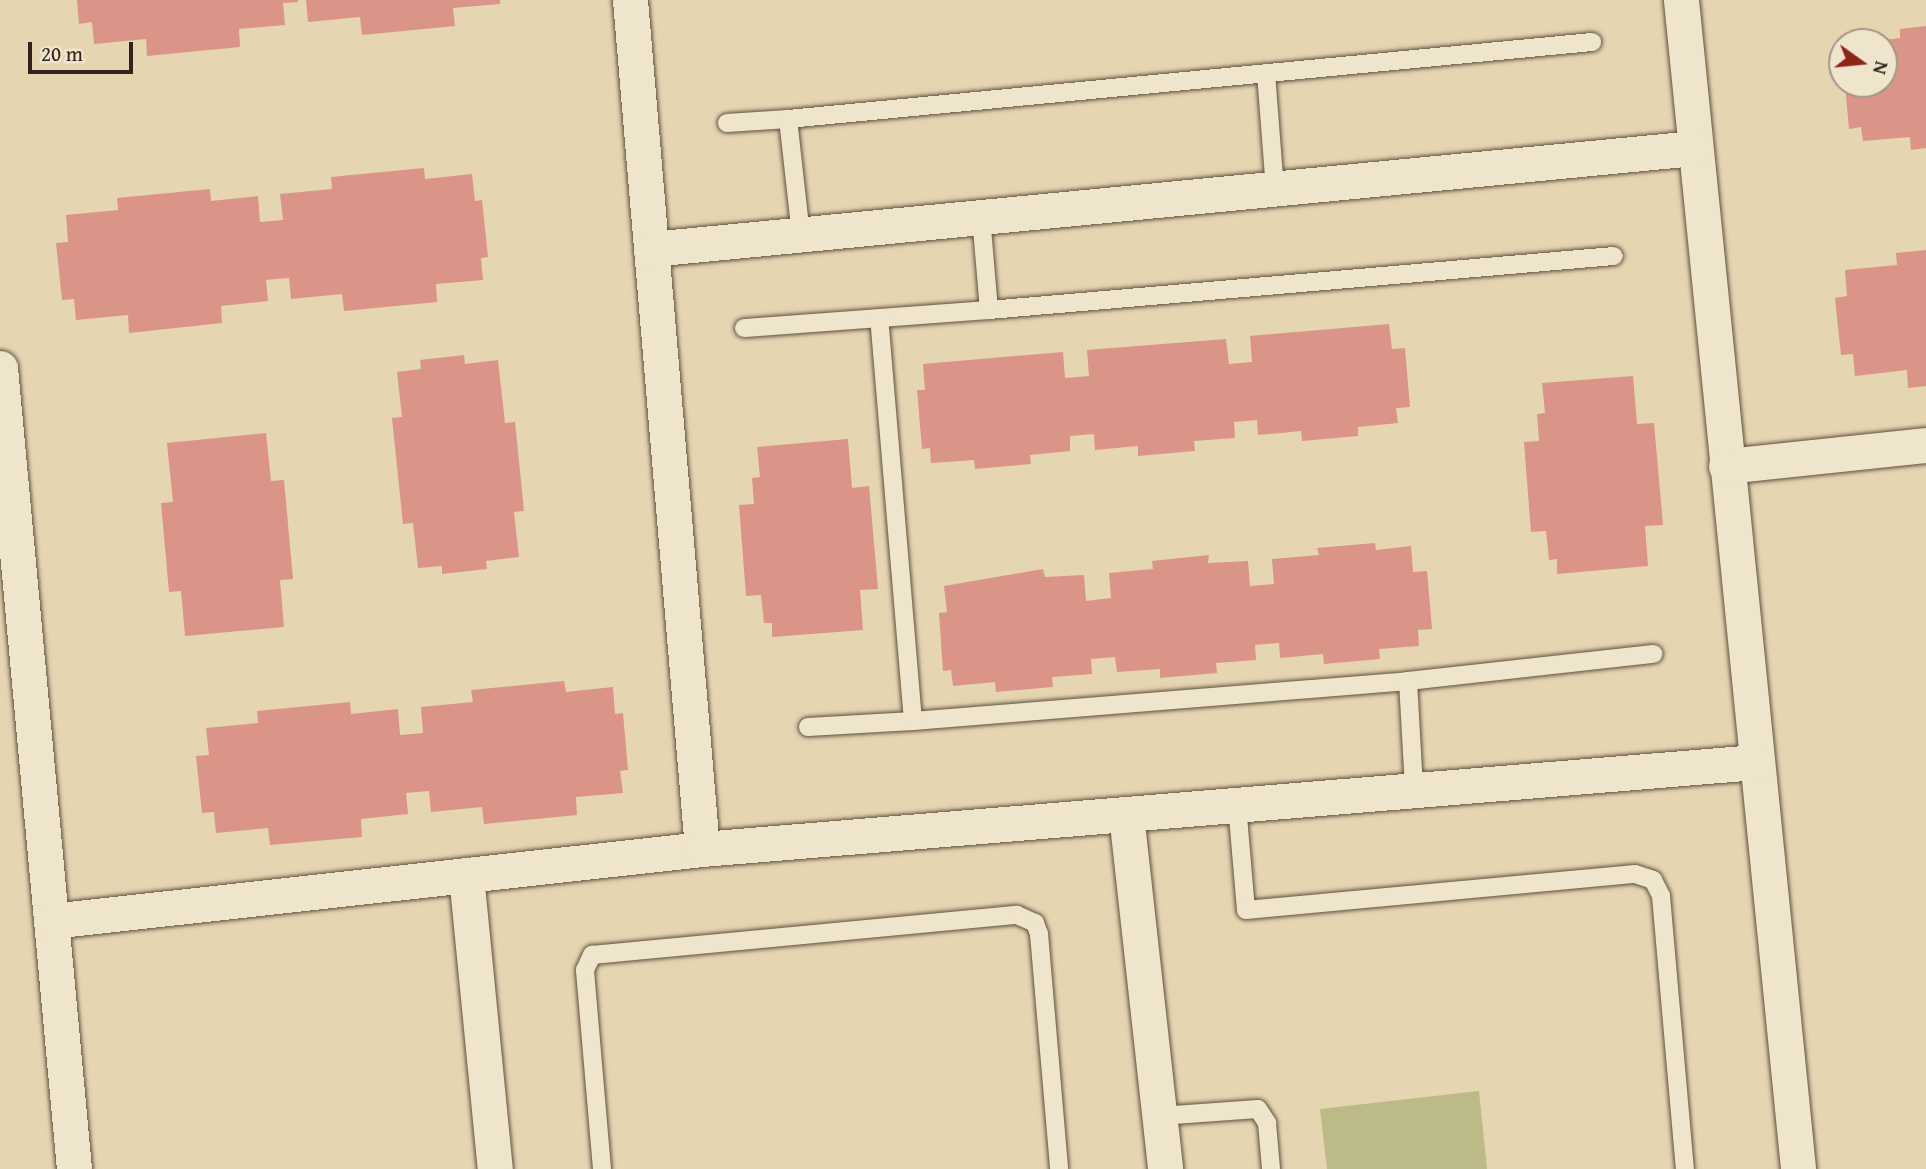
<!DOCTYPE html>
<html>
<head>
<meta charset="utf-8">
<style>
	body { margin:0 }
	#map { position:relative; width:1926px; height:1169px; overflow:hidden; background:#e6d5b1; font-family:"Gentium Book Plus",serif }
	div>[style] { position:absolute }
	.green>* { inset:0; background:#bcbb87 }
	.building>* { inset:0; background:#da9488 }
	.roads { filter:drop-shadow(0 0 2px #5f5040) drop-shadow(0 0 2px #5f5040) }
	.service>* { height:18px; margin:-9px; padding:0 9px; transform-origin:9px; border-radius:9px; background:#efe4cc }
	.minor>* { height:35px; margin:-17.5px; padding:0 17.5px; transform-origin:17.5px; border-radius:17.5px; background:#efe4cc }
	span { translate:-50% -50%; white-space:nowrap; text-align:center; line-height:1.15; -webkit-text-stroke:5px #efe4cc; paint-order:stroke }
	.north { position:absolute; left:1828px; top:28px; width:70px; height:70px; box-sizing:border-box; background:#efe4cc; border:2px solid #a39785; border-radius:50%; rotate:105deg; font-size:19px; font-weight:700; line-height:28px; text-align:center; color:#32231b }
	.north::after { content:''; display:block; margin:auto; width:24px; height:32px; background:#8f2418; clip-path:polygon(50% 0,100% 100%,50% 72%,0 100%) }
	.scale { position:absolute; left:28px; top:42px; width:105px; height:32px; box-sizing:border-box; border:4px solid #32231b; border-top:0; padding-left:9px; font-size:21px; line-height:24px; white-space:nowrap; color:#32231b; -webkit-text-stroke:5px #efe4cc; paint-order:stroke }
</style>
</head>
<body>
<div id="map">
	<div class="green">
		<div style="clip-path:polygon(1479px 1091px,1487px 1169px,1327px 1169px,1320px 1109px)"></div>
	</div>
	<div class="building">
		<div style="clip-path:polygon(77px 0,298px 0,298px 2px,283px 3px,285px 25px,239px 29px,240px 47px,147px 56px,146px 39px,94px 44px,92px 22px,79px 24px)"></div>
		<div style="clip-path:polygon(306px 0,500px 0,500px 4px,453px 8px,455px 26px,362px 35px,360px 17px,308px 22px)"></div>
		<div style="clip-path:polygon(1926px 26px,1926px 148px,1911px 150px,1910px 137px,1863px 141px,1861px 127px,1849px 129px,1845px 84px,1884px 84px,1884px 40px,1900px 38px,1900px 29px)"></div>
		<div style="clip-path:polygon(424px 168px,425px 179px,472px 174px,475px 201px,482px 200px,488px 257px,481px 258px,483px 280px,436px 284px,437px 302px,344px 311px,342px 294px,291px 299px,289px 278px,276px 279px,266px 280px,268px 301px,221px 306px,222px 323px,129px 333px,128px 315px,76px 320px,74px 299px,62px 300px,56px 243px,68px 242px,66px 215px,118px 210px,117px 198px,210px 189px,211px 201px,258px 196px,260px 222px,283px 220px,280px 194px,332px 189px,331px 177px)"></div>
		<div style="clip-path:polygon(1926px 250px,1926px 386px,1908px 388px,1907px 370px,1855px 376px,1853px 354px,1841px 355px,1835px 298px,1847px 296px,1845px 270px,1897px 265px,1896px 253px)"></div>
		<div style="clip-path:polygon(1389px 324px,1392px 349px,1405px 348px,1410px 407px,1396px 408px,1398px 423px,1358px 427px,1358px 436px,1302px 441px,1301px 431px,1258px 435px,1257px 420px,1234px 422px,1235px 438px,1194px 441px,1195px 451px,1138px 456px,1138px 446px,1095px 450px,1094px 434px,1070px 436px,1070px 451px,1030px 455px,1031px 464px,975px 469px,974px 460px,931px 463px,930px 448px,922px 449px,917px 390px,925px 390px,923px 364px,1063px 352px,1065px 378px,1089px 376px,1087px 350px,1226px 339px,1229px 364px,1252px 362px,1250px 336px)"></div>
		<div style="clip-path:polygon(464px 355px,465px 364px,498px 360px,505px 423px,515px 422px,524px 511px,514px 512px,519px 557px,486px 561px,487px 569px,442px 574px,442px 566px,418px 568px,413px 523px,403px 524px,392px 418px,402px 417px,397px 372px,421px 369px,420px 360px)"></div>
		<div style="clip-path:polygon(1633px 376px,1637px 424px,1654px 423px,1663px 525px,1645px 526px,1648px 566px,1557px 574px,1557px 559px,1549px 560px,1546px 531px,1531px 532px,1524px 442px,1539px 441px,1537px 414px,1545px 413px,1542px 383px)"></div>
		<div style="clip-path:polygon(266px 433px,271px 481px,284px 480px,293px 579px,280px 580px,284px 627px,185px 636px,181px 591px,169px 592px,161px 503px,173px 502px,167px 443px)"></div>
		<div style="clip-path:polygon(848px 439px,852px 488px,869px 486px,878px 589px,860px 590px,863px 630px,772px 637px,772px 623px,764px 623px,761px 595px,746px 596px,739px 505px,754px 504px,752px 478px,760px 477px,757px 447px)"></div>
		<div style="clip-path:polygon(1375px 543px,1376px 550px,1411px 546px,1413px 572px,1427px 571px,1432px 629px,1418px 630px,1419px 646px,1379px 649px,1380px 659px,1324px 664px,1323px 654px,1280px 658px,1279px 643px,1255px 645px,1256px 660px,1216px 663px,1217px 673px,1160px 678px,1160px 669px,1117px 672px,1115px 657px,1091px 659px,1092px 674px,1052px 677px,1053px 687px,996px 692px,995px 682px,953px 686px,951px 670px,943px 671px,939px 613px,947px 612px,944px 586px,1043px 569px,1045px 577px,1084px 575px,1086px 601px,1111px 598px,1109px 573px,1153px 569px,1152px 561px,1209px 555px,1208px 563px,1248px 561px,1250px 586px,1274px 584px,1272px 559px,1319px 555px,1317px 548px)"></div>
		<div style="clip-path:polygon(564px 681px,566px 692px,613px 687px,615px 714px,623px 713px,628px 770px,620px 771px,623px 793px,576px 797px,577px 815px,484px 824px,482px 807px,431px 812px,429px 791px,417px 792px,406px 793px,408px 814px,361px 819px,362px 837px,270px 845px,268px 828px,216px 833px,214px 812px,202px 813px,196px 756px,209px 755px,206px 728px,258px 723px,257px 711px,350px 702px,351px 714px,398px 709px,400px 735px,423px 733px,421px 707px,473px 702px,471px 690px)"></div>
	</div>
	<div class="roads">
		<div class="service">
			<div style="left:1266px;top:73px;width:116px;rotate:85.6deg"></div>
			<div style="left:727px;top:123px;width:61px;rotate:-3.8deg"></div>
			<div style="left:801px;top:235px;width:117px;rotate:-96.4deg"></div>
			<div style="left:788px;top:119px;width:808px;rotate:-5.47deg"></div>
			<div style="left:989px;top:310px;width:627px;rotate:-4.94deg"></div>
			<div style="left:744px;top:328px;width:246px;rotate:-4.2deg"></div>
			<div style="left:989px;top:310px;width:93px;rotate:-94.9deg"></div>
			<div style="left:1408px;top:681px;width:247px;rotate:-6.3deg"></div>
			<div style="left:913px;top:721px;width:497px;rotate:-4.6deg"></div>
			<div style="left:1408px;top:681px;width:109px;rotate:86.8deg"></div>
			<div style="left:808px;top:727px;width:105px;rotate:-3.3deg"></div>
			<div style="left:913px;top:721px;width:404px;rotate:-94.8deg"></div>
			<div style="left:1237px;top:805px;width:105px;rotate:85.1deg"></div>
			<div style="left:1246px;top:910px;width:391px;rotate:-5.3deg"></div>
			<div style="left:1635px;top:874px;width:19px;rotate:18deg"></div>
			<div style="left:1653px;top:880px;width:18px;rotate:63deg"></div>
			<div style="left:1661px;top:896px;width:274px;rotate:85deg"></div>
			<div style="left:1160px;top:1116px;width:98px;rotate:-4.1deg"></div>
			<div style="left:1258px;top:1109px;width:17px;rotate:57deg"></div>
			<div style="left:1267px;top:1123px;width:46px;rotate:85deg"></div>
			<div style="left:602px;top:1169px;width:200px;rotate:-94.9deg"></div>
			<div style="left:585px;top:970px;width:17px;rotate:-65deg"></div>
			<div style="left:592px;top:955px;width:427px;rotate:-5.4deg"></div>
			<div style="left:1017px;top:915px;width:20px;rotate:24deg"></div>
			<div style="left:1035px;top:923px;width:12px;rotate:70deg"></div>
			<div style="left:1039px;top:934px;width:236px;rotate:85.1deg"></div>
		</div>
		<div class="minor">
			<div style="left:630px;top:0;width:852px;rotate:85.15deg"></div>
			<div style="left:1681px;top:0;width:1175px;rotate:84.28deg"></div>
			<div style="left:651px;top:249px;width:1049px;rotate:-5.53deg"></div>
			<div style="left:0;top:368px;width:804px;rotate:84.72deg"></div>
			<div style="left:1726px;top:466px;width:201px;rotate:-6deg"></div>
			<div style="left:1126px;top:814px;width:357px;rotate:83.7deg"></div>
			<div style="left:466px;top:875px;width:295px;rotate:84.4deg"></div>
			<div style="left:51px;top:921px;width:655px;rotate:-6.31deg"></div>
			<div style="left:702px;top:849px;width:1058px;rotate:-4.72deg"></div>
		</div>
	</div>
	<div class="north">N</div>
	<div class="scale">20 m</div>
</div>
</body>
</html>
